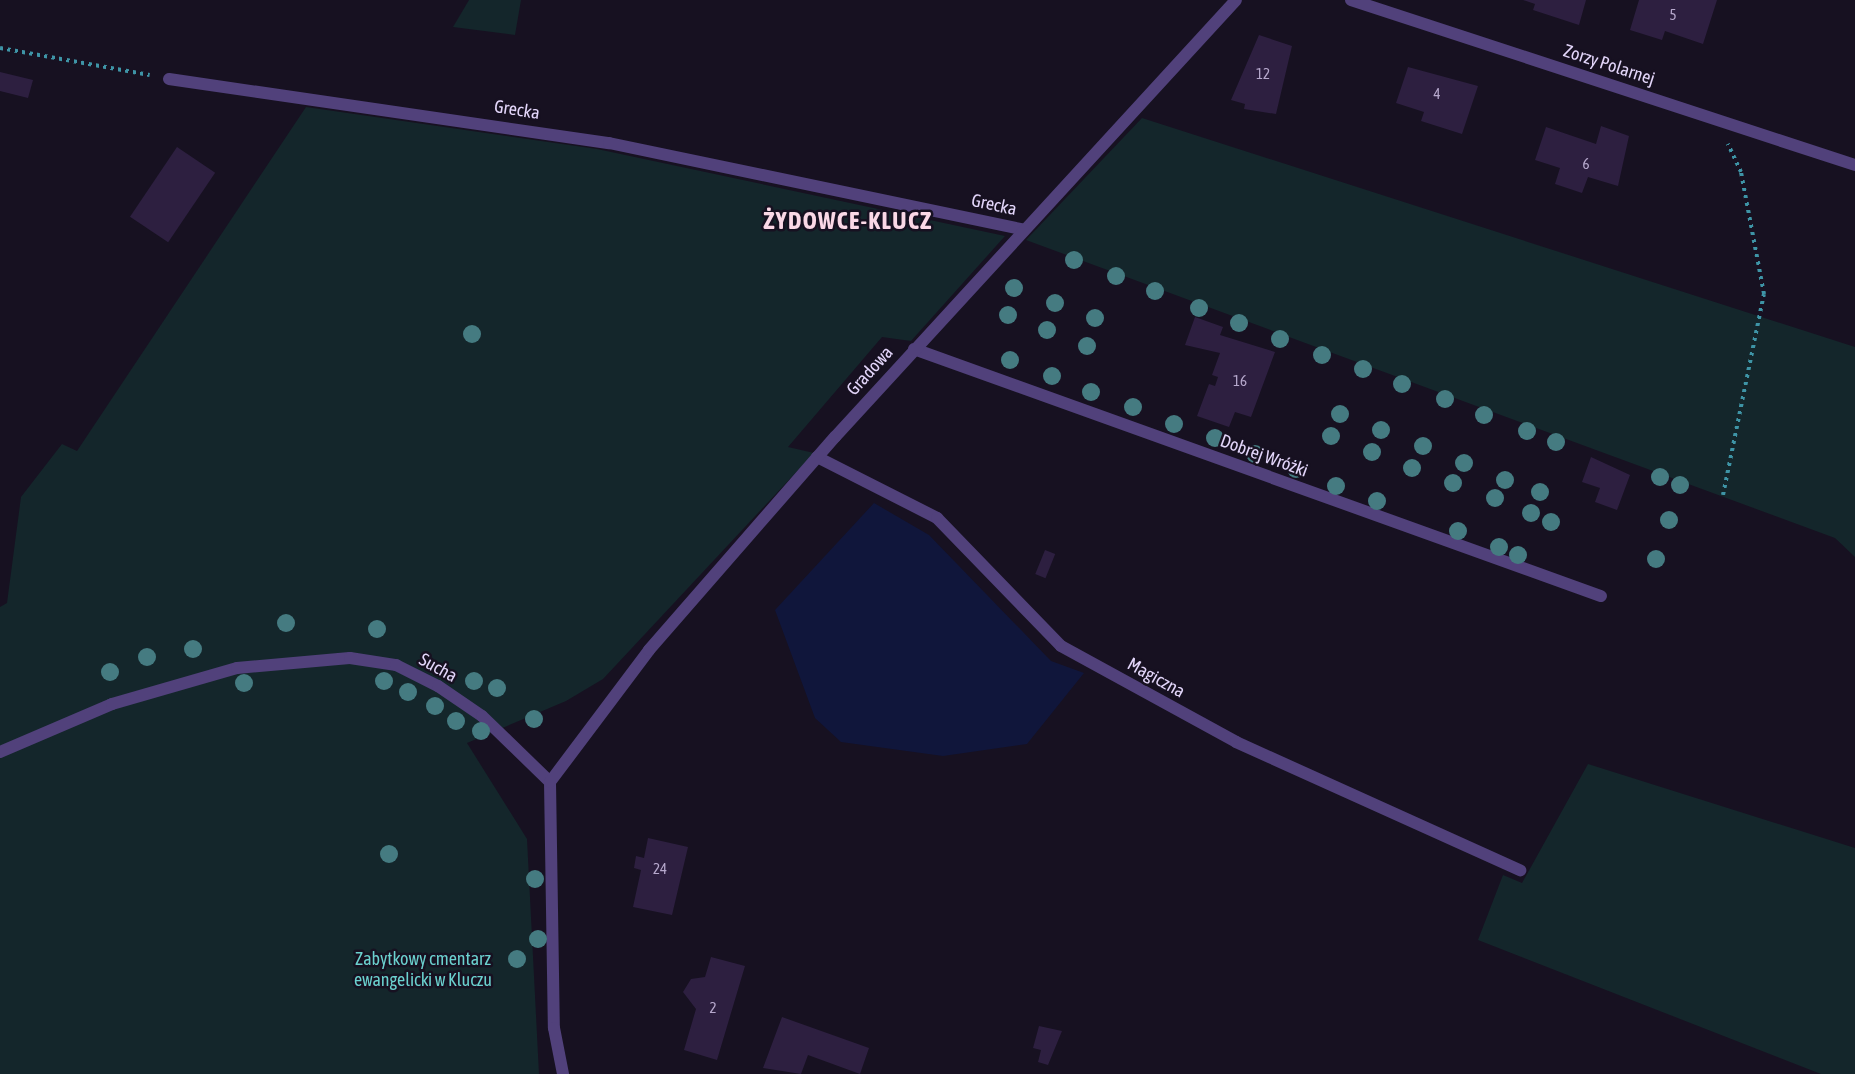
<!DOCTYPE html>
<html>
<head>
<meta charset="utf-8">
<style>
	body { margin:0 }
	#map { position:relative; width:1855px; height:1074px; overflow:hidden; background:#171121; font-family:"Asap Condensed",sans-serif }
	div>[style] { position:absolute }
	.green>* { inset:0; background:#14262b }
	.water>* { inset:0; background:#10163b }
	.building>* { inset:0; background:#2d1f40; transform-origin:0 0 }
	.path>* { height:4px; margin-top:-2px; transform-origin:0; background:repeating-linear-gradient(90deg,#3e94a6 0 3px,transparent 0 7.5px) }
	.lane>* { height:12px; margin:-6px; padding:0 6px; transform-origin:6px; border-radius:6px; background:#51417b }
	.street>* { height:12px; margin:-6px; padding:0 6px; transform-origin:6px; border-radius:6px; background:#51417b }
	.trees>* { width:18px; height:18px; margin:-9px; border-radius:50%; background:#457b81 }
	span { translate:-50% -50%; white-space:nowrap; text-align:center; line-height:1.15; -webkit-text-stroke:5px #171121; paint-order:stroke }
	.number-label { font-size:15px; color:#b6a8cc }
	.number-label span { -webkit-text-stroke-width:0 }
	.street-label { font-size:18px; color:#e3d6fa }
	.park-label { font-size:18px; color:#6bd1cf }
	.district-label { font-size:24px; color:#fad8e6; font-weight:700; letter-spacing:1.5px }
</style>
</head>
<body>
<div id="map">
	<div class="green">
		<div style="clip-path:polygon(469px 0,521px 0,515px 35px,453px 27px)"></div>
		<div style="clip-path:polygon(306px 107px,597px 149px,1005px 236px,911px 341px,882px 337px,788px 447px,814px 453px,603px 679px,566px 701px,467px 743px,527px 839px,539px 1074px,0 1074px,0 607px,7px 603px,21px 497px,62px 444px,77px 451px)"></div>
		<div style="clip-path:polygon(1142px 118px,1855px 347px,1855px 557px,1835px 538px,1026px 240px)"></div>
		<div style="clip-path:polygon(1588px 764px,1855px 848px,1855px 1074px,1821px 1074px,1478px 940px,1503px 875px,1522px 883px)"></div>
	</div>
	<div class="water">
		<div style="clip-path:polygon(874px 503px,929px 535px,1051px 661px,1084px 673px,1027px 744px,943px 756px,841px 742px,815px 718px,775px 610px)"></div>
	</div>
	<div class="building">
		<div style="clip-path:polygon(1523px 0,1586px 0,1579px 25px,1533px 10px,1535px 4px)"></div>
		<div style="clip-path:polygon(1639px 0,1717px 0,1703px 44px,1665px 31px,1662px 40px,1630px 30px)"></div>
		<div style="clip-path:polygon(1259px 35px,1292px 46px,1276px 114px,1244px 109px,1245px 104px,1231px 100px)"></div>
		<div style="clip-path:polygon(1408px 67px,1478px 86px,1462px 134px,1421px 121px,1424px 112px,1396px 103px)"></div>
		<div style="clip-path:polygon(0 72px,33px 80px,28px 98px,0 91px)"></div>
		<div style="clip-path:polygon(1601px 126px,1629px 136px,1618px 186px,1588px 177px,1582px 193px,1555px 184px,1560px 168px,1535px 160px,1546px 127px,1596px 144px)"></div>
		<div style="left:177px;top:147px;width:46px;height:84px;rotate:34deg"></div>
		<div style="clip-path:polygon(1195px 317px,1223px 327px,1220px 335px,1275px 352px,1251px 417px,1235px 412px,1229px 427px,1197px 416px,1209px 384px,1215px 386px,1218px 377px,1212px 375px,1220px 353px,1185px 345px)"></div>
		<div style="clip-path:polygon(1591px 457px,1630px 475px,1617px 510px,1595px 502px,1600px 488px,1582px 482px)"></div>
		<div style="left:1045px;top:550px;width:11px;height:26px;rotate:22deg"></div>
		<div style="clip-path:polygon(648px 838px,688px 847px,672px 915px,633px 907px,641px 870px,634px 868px,636px 856px,644px 858px)"></div>
		<div style="clip-path:polygon(711px 957px,745px 966px,717px 1060px,684px 1050px,696px 1009px,683px 992px,691px 979px,705px 977px)"></div>
		<div style="clip-path:polygon(782px 1017px,869px 1048px,860px 1074px,808px 1055px,801px 1074px,763px 1068px)"></div>
		<div style="clip-path:polygon(1039px 1026px,1062px 1031px,1048px 1065px,1038px 1062px,1041px 1050px,1033px 1048px)"></div>
	</div>
	<div class="path">
		<div style="left:0;top:48px;width:152px;rotate:10.2deg"></div>
		<div style="left:1723px;top:495px;width:205px;rotate:-78.5deg"></div>
		<div style="left:1764px;top:294px;width:124px;rotate:-100.7deg"></div>
		<div style="left:1741px;top:172px;width:31px;rotate:-115deg"></div>
	</div>
	<div class="lane">
		<div style="left:1351px;top:0;width:530px;rotate:18.13deg"></div>
		<div style="left:169px;top:79px;width:445px;rotate:8.3deg"></div>
		<div style="left:609px;top:143px;width:424px;rotate:11.8deg"></div>
		<div style="left:914px;top:349px;width:730px;rotate:19.78deg"></div>
		<div style="left:817px;top:457px;width:135px;rotate:26.9deg"></div>
		<div style="left:937px;top:518px;width:178px;rotate:45.9deg"></div>
		<div style="left:1061px;top:646px;width:200px;rotate:28.7deg"></div>
		<div style="left:1236px;top:742px;width:312px;rotate:24.3deg"></div>
	</div>
	<div class="street">
		<div style="left:0;top:752px;width:122px;rotate:-23.2deg"></div>
		<div style="left:112px;top:704px;width:130px;rotate:-16.1deg"></div>
		<div style="left:237px;top:668px;width:113px;rotate:-5.1deg"></div>
		<div style="left:350px;top:658px;width:47px;rotate:8.7deg"></div>
		<div style="left:396px;top:665px;width:47px;rotate:26.6deg"></div>
		<div style="left:438px;top:686px;width:53px;rotate:34.3deg"></div>
		<div style="left:482px;top:716px;width:95px;rotate:44.1deg"></div>
		<div style="left:550px;top:782px;width:246px;rotate:89.1deg"></div>
		<div style="left:554px;top:1028px;width:47px;rotate:78.9deg"></div>
		<div style="left:550px;top:782px;width:165px;rotate:-53.1deg"></div>
		<div style="left:649px;top:650px;width:283px;rotate:-48.9deg"></div>
		<div style="left:835px;top:437px;width:593px;rotate:-47.46deg"></div>
	</div>
	<div class="trees">
		<div style="left:1074px;top:260px"></div>
		<div style="left:1116px;top:276px"></div>
		<div style="left:1014px;top:288px"></div>
		<div style="left:1155px;top:291px"></div>
		<div style="left:1055px;top:303px"></div>
		<div style="left:1199px;top:308px"></div>
		<div style="left:1008px;top:315px"></div>
		<div style="left:1095px;top:318px"></div>
		<div style="left:1239px;top:323px"></div>
		<div style="left:1047px;top:330px"></div>
		<div style="left:472px;top:334px"></div>
		<div style="left:1280px;top:339px"></div>
		<div style="left:1087px;top:346px"></div>
		<div style="left:1322px;top:355px"></div>
		<div style="left:1010px;top:360px"></div>
		<div style="left:1363px;top:369px"></div>
		<div style="left:1052px;top:376px"></div>
		<div style="left:1402px;top:384px"></div>
		<div style="left:1091px;top:392px"></div>
		<div style="left:1445px;top:399px"></div>
		<div style="left:1133px;top:407px"></div>
		<div style="left:1340px;top:414px"></div>
		<div style="left:1484px;top:415px"></div>
		<div style="left:1174px;top:424px"></div>
		<div style="left:1381px;top:430px"></div>
		<div style="left:1527px;top:431px"></div>
		<div style="left:1331px;top:436px"></div>
		<div style="left:1215px;top:438px"></div>
		<div style="left:1556px;top:442px"></div>
		<div style="left:1423px;top:446px"></div>
		<div style="left:1372px;top:452px"></div>
		<div style="left:1255px;top:454px"></div>
		<div style="left:1464px;top:463px"></div>
		<div style="left:1412px;top:468px"></div>
		<div style="left:1296px;top:469px"></div>
		<div style="left:1660px;top:477px"></div>
		<div style="left:1505px;top:480px"></div>
		<div style="left:1453px;top:483px"></div>
		<div style="left:1680px;top:485px"></div>
		<div style="left:1336px;top:486px"></div>
		<div style="left:1540px;top:492px"></div>
		<div style="left:1495px;top:498px"></div>
		<div style="left:1377px;top:501px"></div>
		<div style="left:1531px;top:513px"></div>
		<div style="left:1669px;top:520px"></div>
		<div style="left:1551px;top:522px"></div>
		<div style="left:1458px;top:531px"></div>
		<div style="left:1499px;top:547px"></div>
		<div style="left:1518px;top:555px"></div>
		<div style="left:1656px;top:559px"></div>
		<div style="left:286px;top:623px"></div>
		<div style="left:377px;top:629px"></div>
		<div style="left:193px;top:649px"></div>
		<div style="left:147px;top:657px"></div>
		<div style="left:110px;top:672px"></div>
		<div style="left:384px;top:681px"></div>
		<div style="left:474px;top:681px"></div>
		<div style="left:244px;top:683px"></div>
		<div style="left:497px;top:688px"></div>
		<div style="left:408px;top:692px"></div>
		<div style="left:435px;top:706px"></div>
		<div style="left:534px;top:719px"></div>
		<div style="left:456px;top:721px"></div>
		<div style="left:481px;top:731px"></div>
		<div style="left:389px;top:854px"></div>
		<div style="left:535px;top:879px"></div>
		<div style="left:538px;top:939px"></div>
		<div style="left:517px;top:959px"></div>
	</div>
	<div class="number-label">
		<span style="left:1673px;top:15px">5</span>
		<span style="left:1263px;top:74px">12</span>
		<span style="left:1437px;top:94px">4</span>
		<span style="left:1586px;top:164px">6</span>
		<span style="left:1240px;top:381px">16</span>
		<span style="left:660px;top:869px">24</span>
		<span style="left:713px;top:1008px">2</span>
	</div>
	<div class="street-label">
		<span style="left:1609px;top:65px;rotate:18deg">Zorzy Polarnej</span>
		<span style="left:517px;top:110px;rotate:9deg">Grecka</span>
		<span style="left:994px;top:205px;rotate:12deg">Grecka</span>
		<span style="left:870px;top:371px;rotate:-48deg">Gradowa</span>
		<span style="left:1264px;top:456px;rotate:20deg">Dobrej Wróżki</span>
		<span style="left:438px;top:668px;rotate:29deg">Sucha</span>
		<span style="left:1156px;top:678px;rotate:29deg">Magiczna</span>
	</div>
	<div class="park-label">
		<span style="left:423px;top:970px">Zabytkowy cmentarz<br>ewangelicki w Kluczu</span>
	</div>
	<div class="district-label">
		<span style="left:848px;top:221px">ŻYDOWCE-KLUCZ</span>
	</div>
</div>
</body>
</html>
